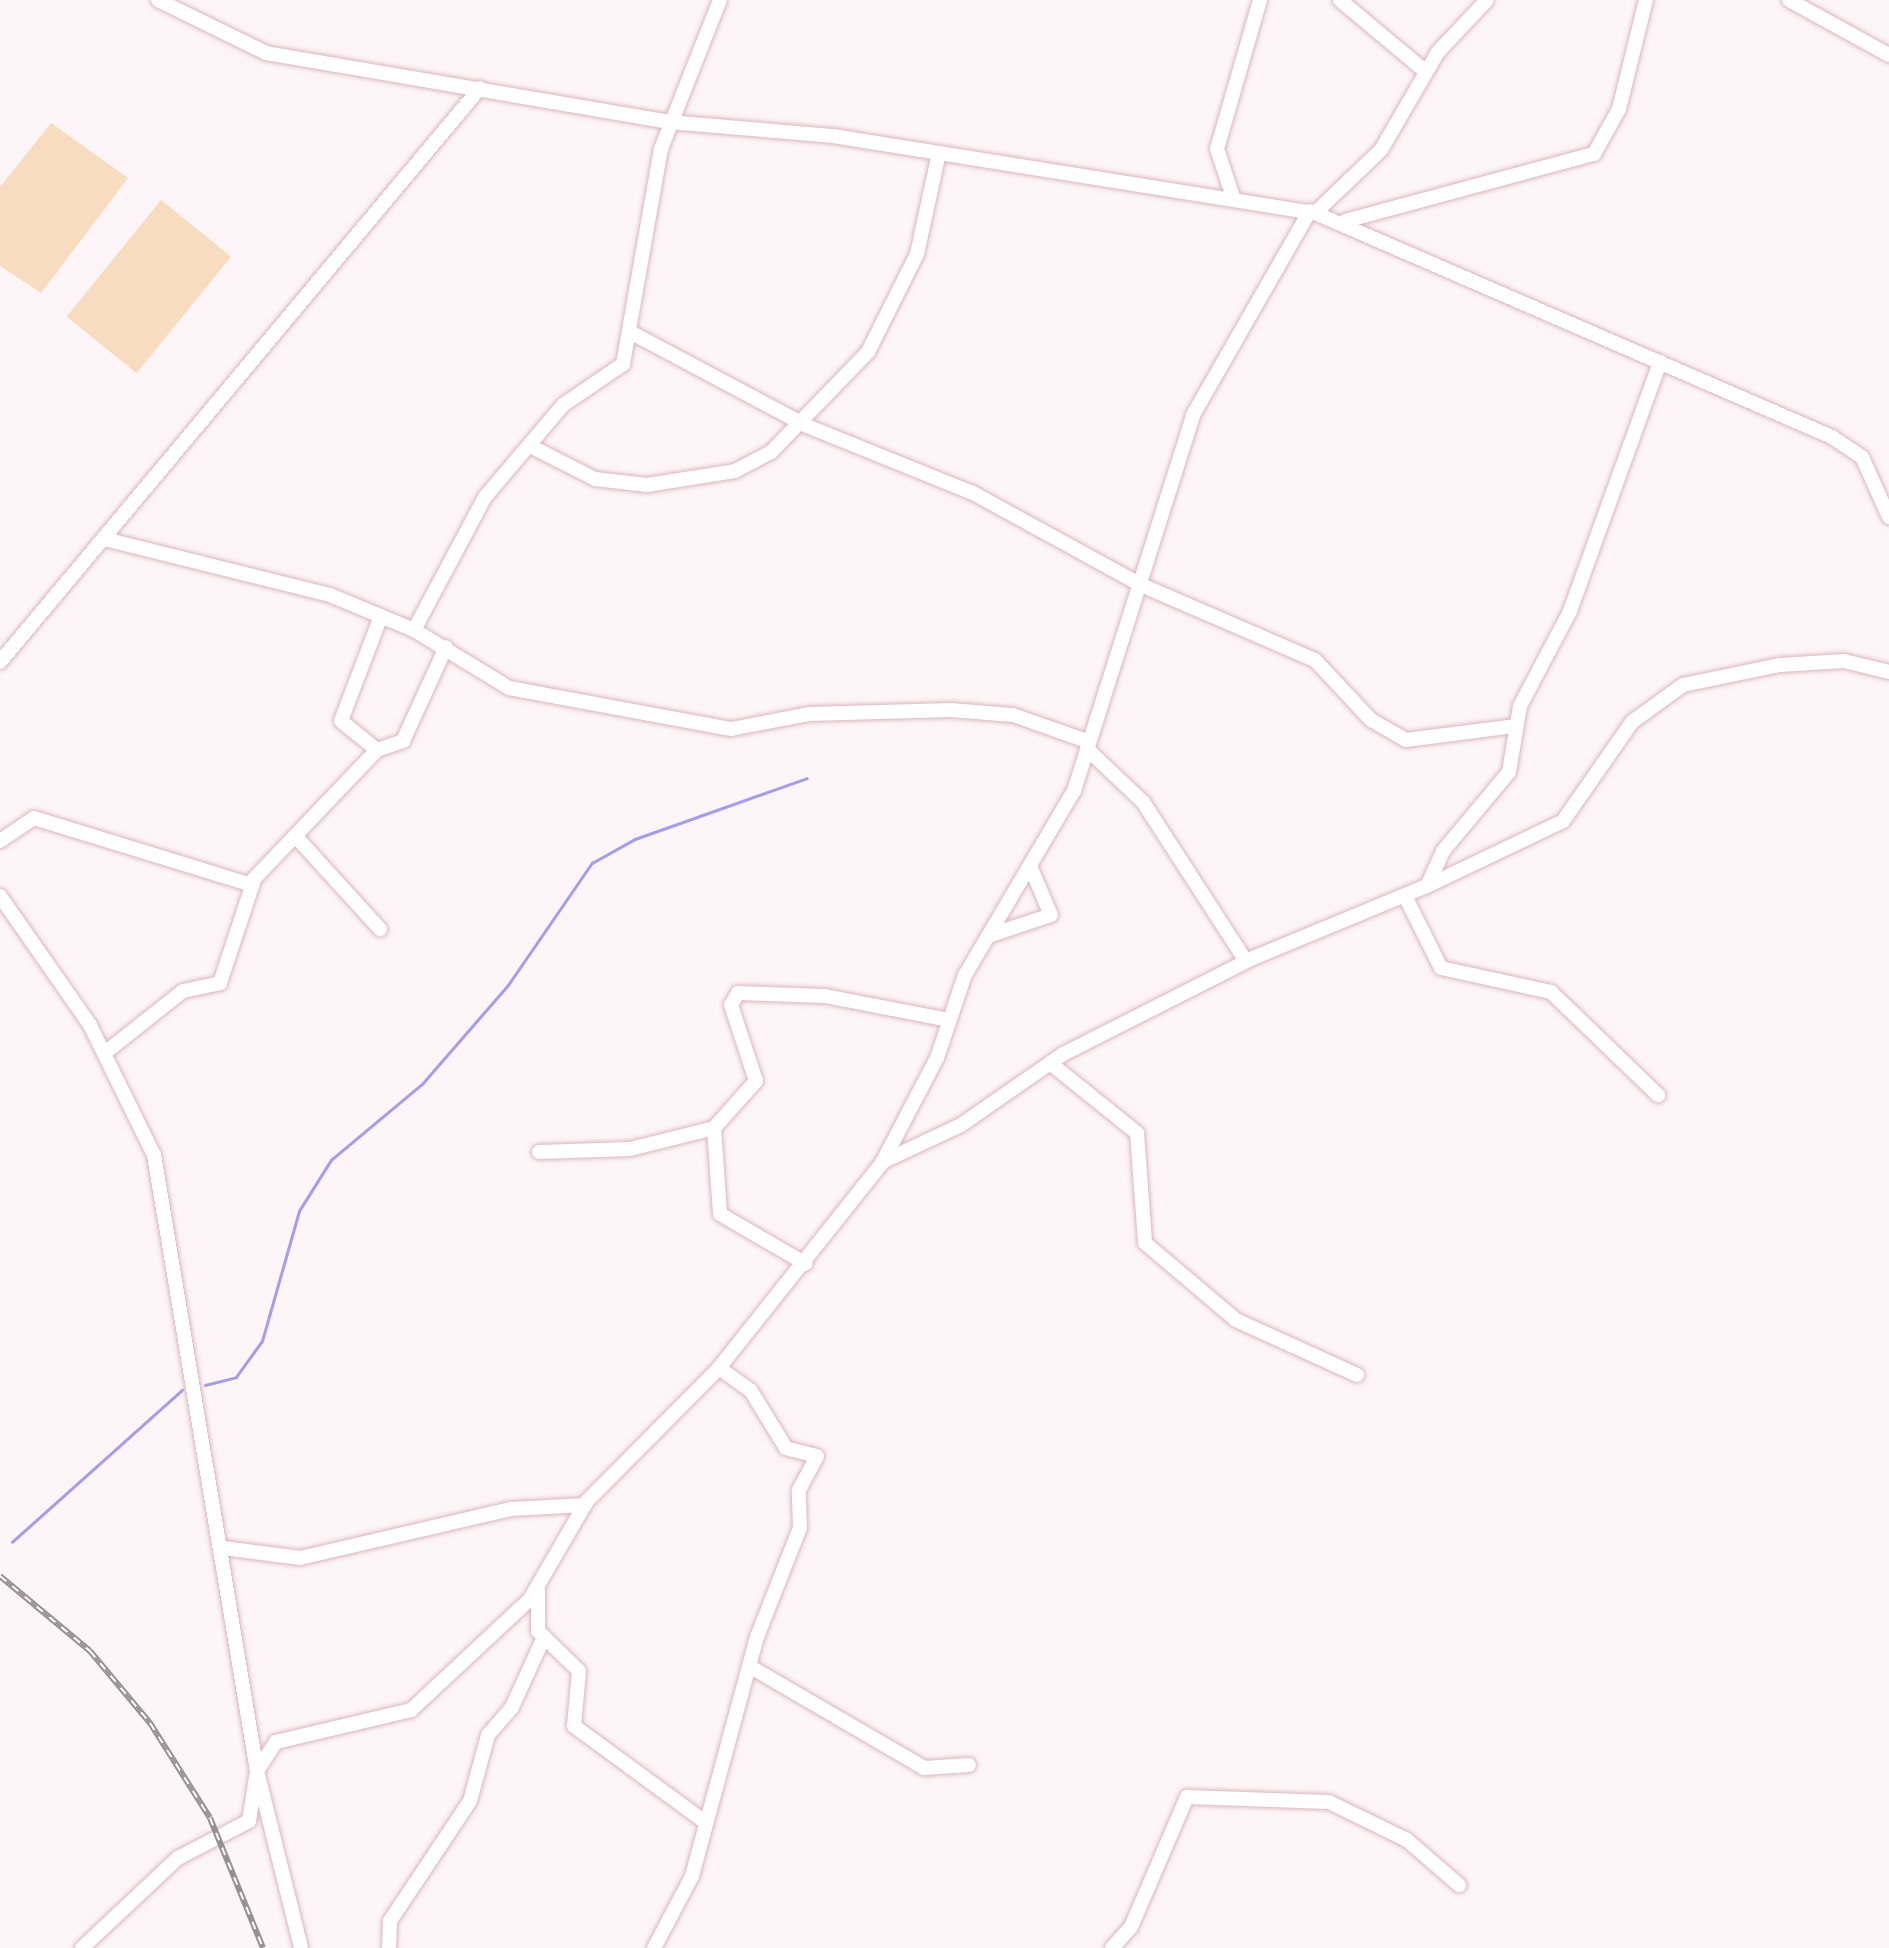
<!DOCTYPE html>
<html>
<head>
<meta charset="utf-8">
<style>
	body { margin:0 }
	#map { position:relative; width:1889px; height:1948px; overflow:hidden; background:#fdf5f7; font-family:Cabin,sans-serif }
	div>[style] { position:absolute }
	.green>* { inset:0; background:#f8dcc0; transform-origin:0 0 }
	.stream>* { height:2.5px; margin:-1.25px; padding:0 1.25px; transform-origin:1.25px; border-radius:1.25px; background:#a59dea }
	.roads { filter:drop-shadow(0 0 2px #dbb5c1) drop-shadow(0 0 2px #dbb5c1) }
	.minor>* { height:14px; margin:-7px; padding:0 7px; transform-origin:7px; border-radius:7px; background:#fff }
	.rail>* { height:6px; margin-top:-3px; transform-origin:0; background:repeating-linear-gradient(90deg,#fff 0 8px,#998f92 0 16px); box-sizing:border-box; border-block:2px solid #998f92 }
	span { translate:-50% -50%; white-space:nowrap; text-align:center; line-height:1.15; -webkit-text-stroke:10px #fff; paint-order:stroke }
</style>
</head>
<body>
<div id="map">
	<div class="green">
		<div style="clip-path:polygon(51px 123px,128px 178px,41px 293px,0 266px,0 187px)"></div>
		<div style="left:161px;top:200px;width:90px;height:150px;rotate:39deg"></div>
	</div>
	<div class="stream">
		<div style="left:205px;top:1385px;width:32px;rotate:-14deg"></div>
		<div style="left:236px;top:1377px;width:44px;rotate:-54.2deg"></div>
		<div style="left:262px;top:1341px;width:135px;rotate:-74.1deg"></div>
		<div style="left:299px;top:1211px;width:60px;rotate:-57.9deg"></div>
		<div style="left:331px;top:1160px;width:119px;rotate:-39.9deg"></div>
		<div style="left:422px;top:1084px;width:131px;rotate:-49deg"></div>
		<div style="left:508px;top:985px;width:148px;rotate:-55.5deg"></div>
		<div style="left:592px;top:863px;width:49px;rotate:-29.2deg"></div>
		<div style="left:635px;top:839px;width:182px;rotate:-19.5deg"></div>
		<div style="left:12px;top:1542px;width:228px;rotate:-41.8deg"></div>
	</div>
	<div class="roads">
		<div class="minor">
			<div style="left:158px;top:0;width:120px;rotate:26.1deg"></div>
			<div style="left:266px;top:53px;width:410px;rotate:9.7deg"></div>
			<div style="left:670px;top:122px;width:164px;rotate:4.9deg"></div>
			<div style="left:833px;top:136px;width:488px;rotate:9.1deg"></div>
			<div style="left:1315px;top:213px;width:563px;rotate:23.43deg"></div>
			<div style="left:1832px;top:437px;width:36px;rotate:34deg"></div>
			<div style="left:1862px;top:457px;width:66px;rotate:65.8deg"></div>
			<div style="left:1340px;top:0;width:112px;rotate:39.9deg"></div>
			<div style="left:1789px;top:0;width:114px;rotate:28.8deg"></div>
			<div style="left:1233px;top:197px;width:51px;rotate:-108.4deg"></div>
			<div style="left:1217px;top:149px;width:155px;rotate:-73.9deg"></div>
			<div style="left:1315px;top:213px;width:91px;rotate:-43.7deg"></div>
			<div style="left:1381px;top:150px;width:113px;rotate:-59.8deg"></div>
			<div style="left:1438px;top:52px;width:71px;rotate:-46.7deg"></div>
			<div style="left:1345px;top:221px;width:258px;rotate:-15.1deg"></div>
			<div style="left:1594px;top:154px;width:51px;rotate:-60.9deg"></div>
			<div style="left:1619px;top:109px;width:112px;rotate:-76.1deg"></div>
			<div style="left:632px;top:333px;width:198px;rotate:28deg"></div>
			<div style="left:807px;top:426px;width:179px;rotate:22deg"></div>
			<div style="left:973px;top:493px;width:189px;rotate:28.7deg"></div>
			<div style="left:1139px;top:584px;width:192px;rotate:23.4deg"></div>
			<div style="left:1315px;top:660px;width:82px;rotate:47deg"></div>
			<div style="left:1371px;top:720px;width:40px;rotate:29.7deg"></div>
			<div style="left:1406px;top:740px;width:111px;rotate:-7.3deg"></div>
			<div style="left:532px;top:447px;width:71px;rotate:26.9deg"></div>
			<div style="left:595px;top:479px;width:52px;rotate:6.6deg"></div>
			<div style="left:647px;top:485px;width:89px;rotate:-9deg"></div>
			<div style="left:735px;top:471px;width:41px;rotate:-27.8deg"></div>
			<div style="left:771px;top:452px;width:139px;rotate:-45.9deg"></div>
			<div style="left:868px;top:352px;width:110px;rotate:-63.4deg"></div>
			<div style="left:917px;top:254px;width:103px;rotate:-77.7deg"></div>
			<div style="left:108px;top:540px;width:229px;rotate:13.9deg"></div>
			<div style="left:330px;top:595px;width:91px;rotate:22.6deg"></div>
			<div style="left:414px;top:630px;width:111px;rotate:31.4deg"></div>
			<div style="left:509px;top:688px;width:226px;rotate:10.5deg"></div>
			<div style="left:731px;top:729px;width:79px;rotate:-10.9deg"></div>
			<div style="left:809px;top:714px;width:142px;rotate:-1.6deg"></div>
			<div style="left:951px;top:710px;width:62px;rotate:4.6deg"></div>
			<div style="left:1013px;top:715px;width:78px;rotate:19.4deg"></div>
			<div style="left:381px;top:616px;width:112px;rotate:110.9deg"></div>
			<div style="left:341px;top:721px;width:46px;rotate:38.9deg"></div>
			<div style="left:377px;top:750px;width:28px;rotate:-19deg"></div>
			<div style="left:403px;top:741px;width:103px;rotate:-65.4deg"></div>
			<div style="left:414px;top:630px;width:151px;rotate:-61.9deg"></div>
			<div style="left:485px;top:497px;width:121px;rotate:-49.7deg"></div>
			<div style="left:563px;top:405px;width:73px;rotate:-34.3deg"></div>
			<div style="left:623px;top:364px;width:218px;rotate:-80deg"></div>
			<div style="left:661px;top:149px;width:160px;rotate:-68.4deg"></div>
			<div style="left:0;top:662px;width:748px;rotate:-50.1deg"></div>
			<div style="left:1087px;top:749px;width:77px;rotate:43.4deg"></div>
			<div style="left:1143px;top:802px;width:189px;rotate:57.1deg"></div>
			<div style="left:298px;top:839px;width:122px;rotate:47.7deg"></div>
			<div style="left:0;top:841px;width:41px;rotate:-34.1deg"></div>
			<div style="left:34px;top:818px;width:225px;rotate:17.1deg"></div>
			<div style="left:249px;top:884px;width:185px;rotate:-46.3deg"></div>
			<div style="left:1427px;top:886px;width:151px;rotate:-25.5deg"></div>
			<div style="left:1563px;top:821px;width:121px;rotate:-55.1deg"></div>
			<div style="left:1632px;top:722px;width:63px;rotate:-36deg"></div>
			<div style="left:1683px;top:685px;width:99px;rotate:-11.7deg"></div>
			<div style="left:1780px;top:665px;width:64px;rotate:-3.6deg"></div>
			<div style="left:1844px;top:661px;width:46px;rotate:13.7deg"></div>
			<div style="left:0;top:896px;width:157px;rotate:55.1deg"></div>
			<div style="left:90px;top:1025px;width:145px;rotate:63.8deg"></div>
			<div style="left:154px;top:1155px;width:625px;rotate:80.51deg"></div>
			<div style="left:257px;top:1771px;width:182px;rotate:76deg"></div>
			<div style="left:1405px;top:896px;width:80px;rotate:63.4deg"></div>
			<div style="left:1441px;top:968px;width:113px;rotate:12.3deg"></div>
			<div style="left:1551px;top:992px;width:149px;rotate:43.9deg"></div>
			<div style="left:988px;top:936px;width:66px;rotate:-18.4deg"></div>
			<div style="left:1051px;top:915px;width:53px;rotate:-113.2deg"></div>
			<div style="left:106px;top:1052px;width:98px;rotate:-38.4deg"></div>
			<div style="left:183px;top:991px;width:38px;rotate:-12deg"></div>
			<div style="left:220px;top:983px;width:108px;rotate:-71.7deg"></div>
			<div style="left:1050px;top:1063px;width:112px;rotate:38.8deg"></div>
			<div style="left:1137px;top:1133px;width:110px;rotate:85.8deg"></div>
			<div style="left:1145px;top:1243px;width:119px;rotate:40.2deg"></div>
			<div style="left:1236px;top:1320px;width:133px;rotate:24.4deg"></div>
			<div style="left:714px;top:1128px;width:86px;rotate:86deg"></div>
			<div style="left:720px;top:1214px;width:99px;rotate:30.2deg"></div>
			<div style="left:539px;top:1152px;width:91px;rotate:-1.9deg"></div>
			<div style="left:630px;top:1149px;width:87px;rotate:-14deg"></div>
			<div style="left:714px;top:1128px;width:63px;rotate:-48.2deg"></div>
			<div style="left:756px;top:1081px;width:80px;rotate:-108.2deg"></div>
			<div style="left:731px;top:1005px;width:14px;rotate:-60deg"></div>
			<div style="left:738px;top:993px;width:87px;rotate:2deg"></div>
			<div style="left:825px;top:996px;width:127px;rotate:10.9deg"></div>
			<div style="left:882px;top:1162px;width:87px;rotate:-25.1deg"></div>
			<div style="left:961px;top:1125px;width:124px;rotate:-34.8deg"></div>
			<div style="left:1063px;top:1054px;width:213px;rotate:-26.8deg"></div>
			<div style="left:1253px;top:958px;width:188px;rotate:-22.5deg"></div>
			<div style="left:1427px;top:886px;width:38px;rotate:-65deg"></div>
			<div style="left:1443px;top:851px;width:103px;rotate:-50.1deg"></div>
			<div style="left:1509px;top:772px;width:67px;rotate:-80.5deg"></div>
			<div style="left:1520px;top:706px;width:107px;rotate:-62.2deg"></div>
			<div style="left:1570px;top:611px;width:265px;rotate:-70.1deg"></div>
			<div style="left:223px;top:1548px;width:78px;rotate:7.4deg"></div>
			<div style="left:300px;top:1558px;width:217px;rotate:-13.1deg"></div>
			<div style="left:511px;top:1509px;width:74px;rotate:-3.1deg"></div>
			<div style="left:538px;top:1590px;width:41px;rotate:90deg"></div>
			<div style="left:538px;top:1631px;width:57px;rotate:44.3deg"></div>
			<div style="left:579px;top:1671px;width:55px;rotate:95.2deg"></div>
			<div style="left:574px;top:1726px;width:162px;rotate:36.2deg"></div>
			<div style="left:749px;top:1666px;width:203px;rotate:30.2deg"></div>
			<div style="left:924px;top:1768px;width:45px;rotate:-3.8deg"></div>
			<div style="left:82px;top:1948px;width:132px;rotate:-43.2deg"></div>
			<div style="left:178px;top:1858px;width:80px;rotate:-27.5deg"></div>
			<div style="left:249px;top:1821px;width:51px;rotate:-80.9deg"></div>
			<div style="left:257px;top:1771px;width:35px;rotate:-57deg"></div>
			<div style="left:276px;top:1742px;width:139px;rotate:-13.3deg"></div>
			<div style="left:411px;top:1710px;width:163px;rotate:-43deg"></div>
			<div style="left:530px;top:1599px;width:113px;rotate:-59.8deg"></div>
			<div style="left:587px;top:1501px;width:187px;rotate:-45.2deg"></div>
			<div style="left:719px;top:1368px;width:262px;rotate:-51.5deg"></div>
			<div style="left:882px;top:1163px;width:119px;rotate:-62.4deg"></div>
			<div style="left:937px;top:1058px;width:88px;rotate:-71.4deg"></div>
			<div style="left:965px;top:975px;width:214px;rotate:-59.4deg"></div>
			<div style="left:1074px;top:791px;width:394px;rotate:-72.4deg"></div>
			<div style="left:1193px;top:415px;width:235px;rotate:-60.2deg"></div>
			<div style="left:389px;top:1948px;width:27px;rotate:-88deg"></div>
			<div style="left:390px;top:1921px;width:144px;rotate:-56.3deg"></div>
			<div style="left:470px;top:1801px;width:68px;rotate:-74.7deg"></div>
			<div style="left:488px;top:1735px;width:37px;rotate:-49deg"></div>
			<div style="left:512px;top:1707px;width:77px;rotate:-65.4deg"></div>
			<div style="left:654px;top:1948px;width:81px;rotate:-62.2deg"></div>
			<div style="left:692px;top:1876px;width:248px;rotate:-74.8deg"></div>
			<div style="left:757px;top:1637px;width:117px;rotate:-68.5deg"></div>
			<div style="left:800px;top:1528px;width:38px;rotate:-92deg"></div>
			<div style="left:799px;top:1490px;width:38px;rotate:-62deg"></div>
			<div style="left:817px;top:1456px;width:32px;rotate:-166deg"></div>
			<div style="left:786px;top:1448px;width:67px;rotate:-121.6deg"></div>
			<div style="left:751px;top:1391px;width:39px;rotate:-144deg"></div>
			<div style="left:1112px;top:1948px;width:28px;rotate:-48deg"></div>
			<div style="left:1131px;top:1927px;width:142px;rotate:-66.7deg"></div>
			<div style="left:1187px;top:1797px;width:142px;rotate:2deg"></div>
			<div style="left:1329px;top:1802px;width:87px;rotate:26deg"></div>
			<div style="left:1407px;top:1840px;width:69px;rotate:40.9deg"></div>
		</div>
	</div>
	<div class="rail">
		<div style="left:0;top:1576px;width:117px;rotate:39.8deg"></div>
		<div style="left:90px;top:1651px;width:94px;rotate:50.2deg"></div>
		<div style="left:150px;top:1723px;width:112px;rotate:57.7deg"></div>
		<div style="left:210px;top:1818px;width:140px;rotate:67.8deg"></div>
	</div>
</div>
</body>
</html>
